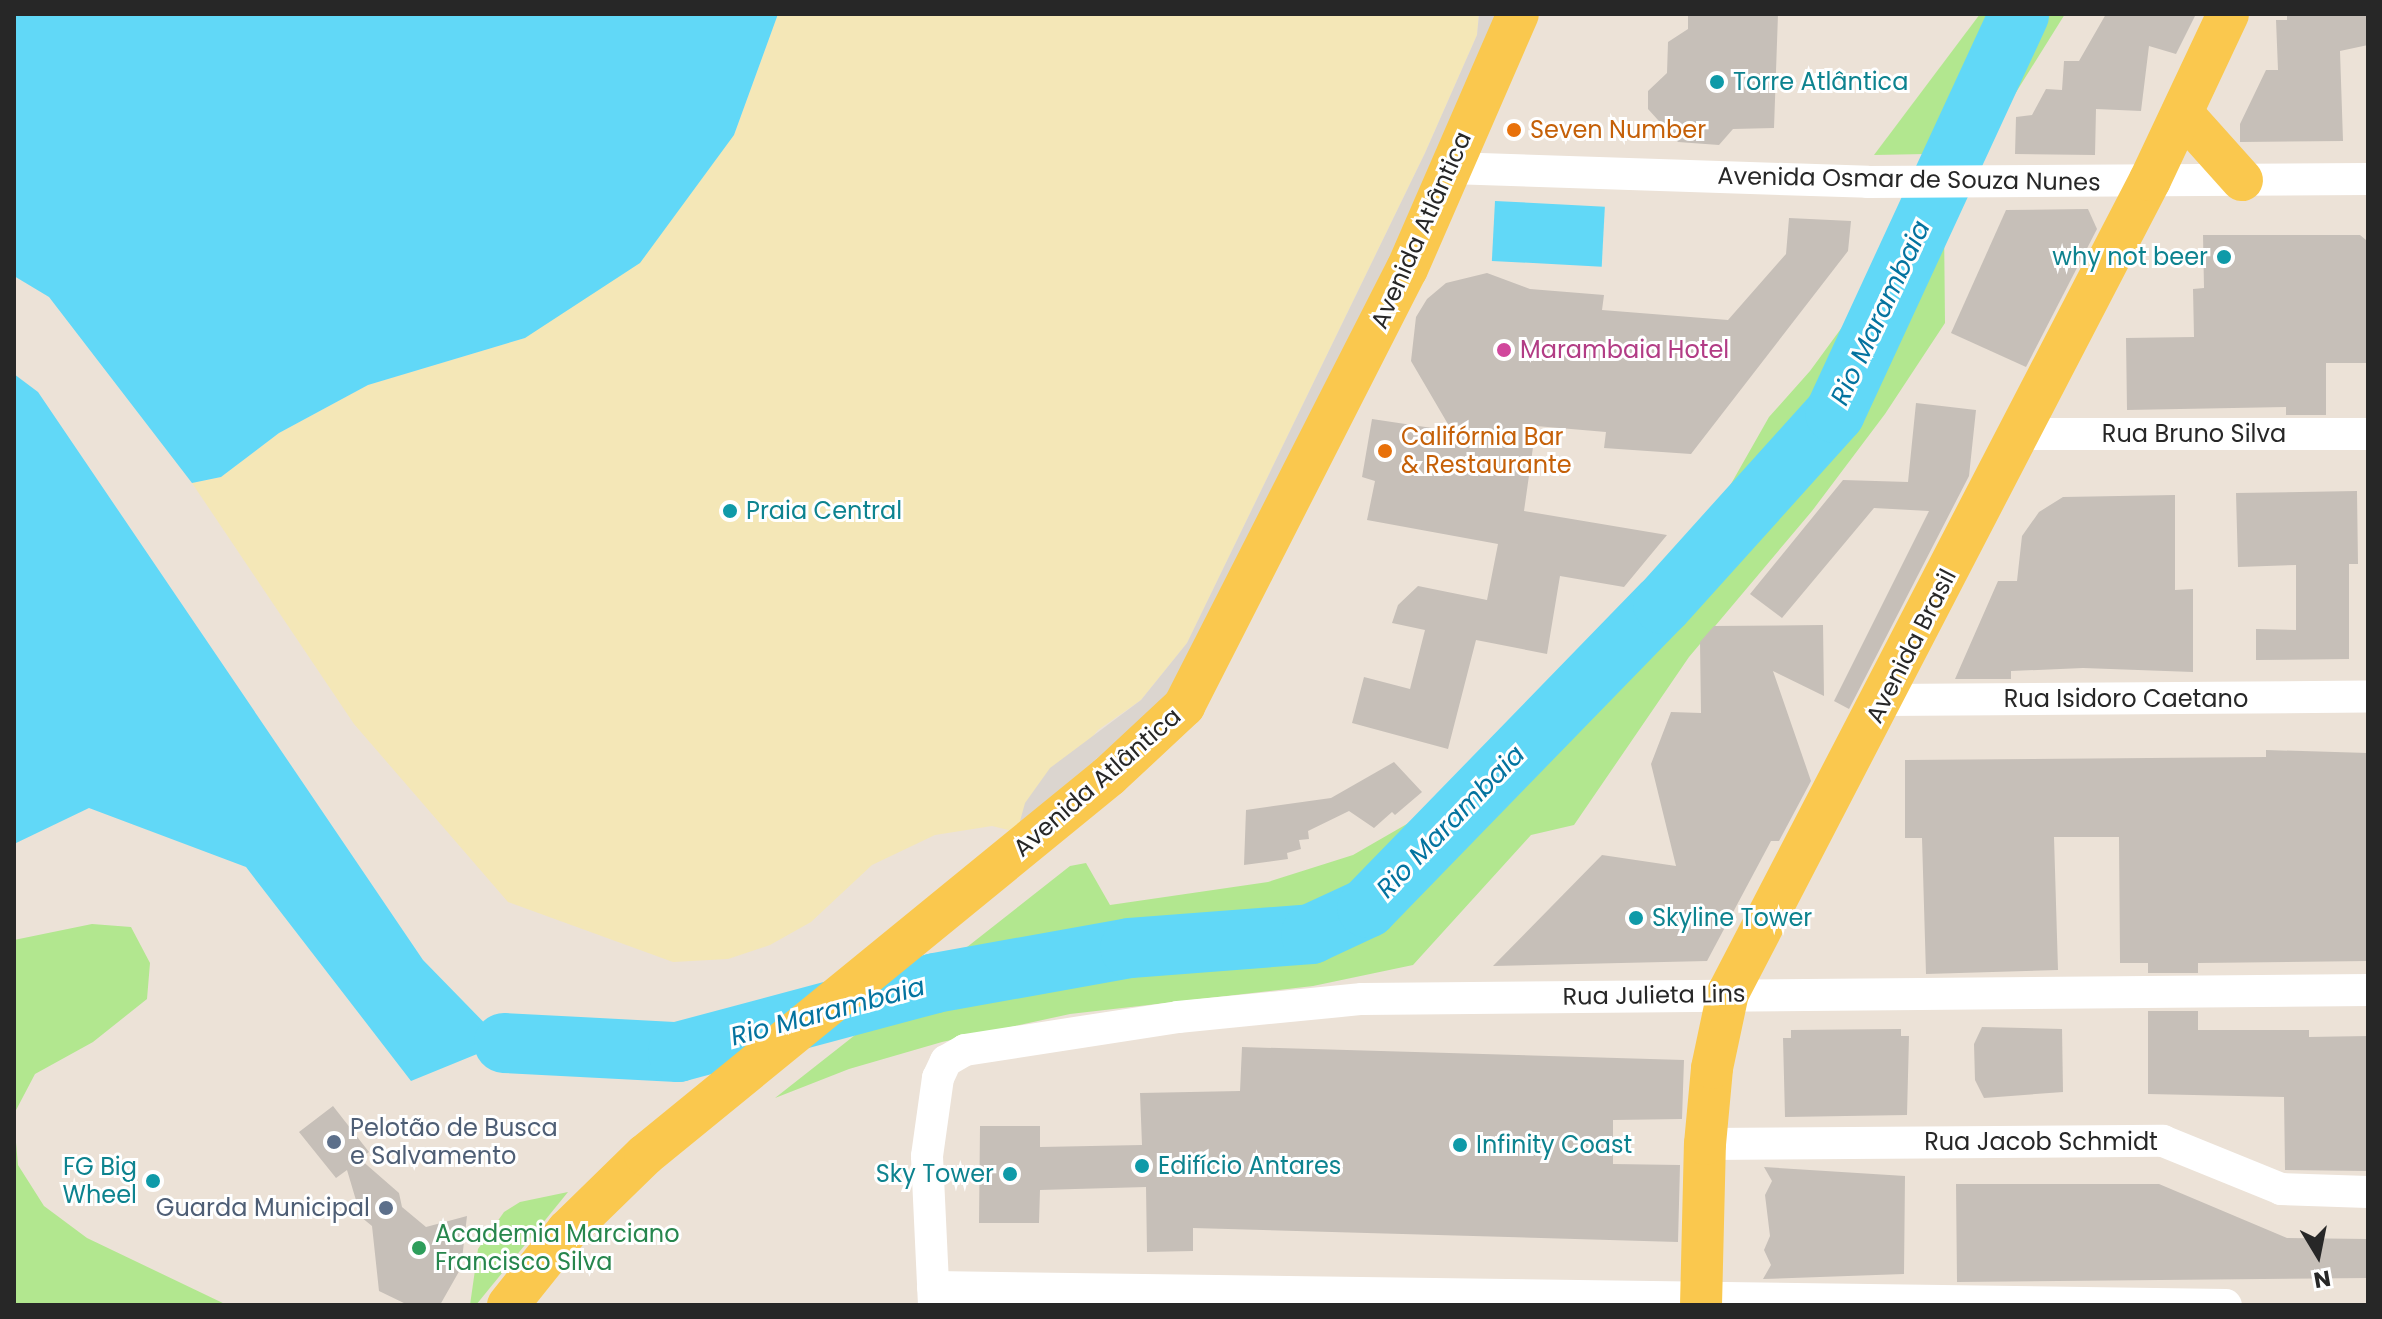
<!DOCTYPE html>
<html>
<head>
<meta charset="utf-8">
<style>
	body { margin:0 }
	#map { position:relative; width:2382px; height:1319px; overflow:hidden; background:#ece2d7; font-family:Poppins,sans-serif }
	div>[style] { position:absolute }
	.green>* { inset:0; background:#b2e78f }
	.sand>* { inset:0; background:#f4e7b7 }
	.plaza>* { inset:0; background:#dbd5cf }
	.water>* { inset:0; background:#61d8f7; transform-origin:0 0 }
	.river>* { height:60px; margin:-30px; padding:0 30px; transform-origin:30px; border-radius:30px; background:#61d8f7 }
	.building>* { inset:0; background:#c6bfb8 }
	.minor>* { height:32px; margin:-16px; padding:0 16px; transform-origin:16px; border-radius:16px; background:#fff }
	.major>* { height:42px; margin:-21px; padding:0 21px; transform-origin:21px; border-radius:21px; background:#fac84e }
	.dots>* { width:22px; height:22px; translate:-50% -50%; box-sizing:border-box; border:4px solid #fff; border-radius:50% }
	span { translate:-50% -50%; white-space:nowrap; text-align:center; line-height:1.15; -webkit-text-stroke:6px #fff; paint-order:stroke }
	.culture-label { font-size:24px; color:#0d838f }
	.left { translate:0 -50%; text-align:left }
	.right { translate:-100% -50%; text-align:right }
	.food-label { font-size:24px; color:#c56008 }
	.street-label { font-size:24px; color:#272727 }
	.hotel-label { font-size:24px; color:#b23c85 }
	.service-label { font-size:24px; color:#4e5e75 }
	.leisure-label { font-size:24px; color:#27864d }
	.water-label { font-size:26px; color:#04739f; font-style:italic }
	.frame { position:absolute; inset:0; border:16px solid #272727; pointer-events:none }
	.north { position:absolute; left:2278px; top:1215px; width:80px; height:80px; -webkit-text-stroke:6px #fff; paint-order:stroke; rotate:170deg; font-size:22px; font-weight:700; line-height:32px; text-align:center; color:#272727 }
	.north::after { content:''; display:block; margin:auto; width:28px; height:36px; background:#272727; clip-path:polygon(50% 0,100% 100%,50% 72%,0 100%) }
</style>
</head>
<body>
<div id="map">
	<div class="green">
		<div style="clip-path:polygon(1980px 14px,2065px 14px,1978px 153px,1874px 155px)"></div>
		<div style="clip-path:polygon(1944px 223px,1945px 323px,1885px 414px,1812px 511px,1689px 657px,1574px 825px,1531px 835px,1413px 965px,1313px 986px,1070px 1014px,942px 1042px,849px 1069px,775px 1098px,1070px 866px,1086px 863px,1110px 905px,1268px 882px,1353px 855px,1485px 779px,1557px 699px,1598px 643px,1702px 535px,1769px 417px,1810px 371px,1881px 274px,1893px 228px)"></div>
		<div style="clip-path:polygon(92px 924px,131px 927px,150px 963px,147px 999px,93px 1042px,35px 1074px,14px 1114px,14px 940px)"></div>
		<div style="clip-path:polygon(14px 1120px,18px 1165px,44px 1206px,87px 1238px,227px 1305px,14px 1305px)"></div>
		<div style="clip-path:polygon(568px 1192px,476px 1305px,470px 1305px,478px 1249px,504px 1212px,520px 1202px)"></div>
	</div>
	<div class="sand">
		<div style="clip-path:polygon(778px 14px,1479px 14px,1477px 35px,1425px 153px,1187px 643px,1141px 700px,1098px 730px,1017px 832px,992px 826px,935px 835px,872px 865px,811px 922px,770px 945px,728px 959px,673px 962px,508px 902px,354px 724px,192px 483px,221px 477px,279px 433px,368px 385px,525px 338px,734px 135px)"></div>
	</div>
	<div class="plaza">
		<div style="clip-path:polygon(1479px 14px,1503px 14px,1441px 164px,1159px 713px,1096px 759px,1058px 806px,1017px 832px,1025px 803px,1050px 768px,1141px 700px,1187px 643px,1425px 153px,1477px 35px)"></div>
	</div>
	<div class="water">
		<div style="clip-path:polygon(14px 14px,778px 14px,734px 135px,640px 263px,525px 338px,368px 385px,279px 433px,221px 477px,192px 483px,49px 297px,14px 276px)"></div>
		<div style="left:1495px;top:201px;width:110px;height:60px;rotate:3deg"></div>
		<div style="clip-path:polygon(14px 374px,38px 392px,423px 960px,504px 1043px,411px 1081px,246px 867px,89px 808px,14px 844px)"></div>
	</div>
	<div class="river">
		<div style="left:504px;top:1043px;width:174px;rotate:3deg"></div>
		<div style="left:678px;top:1052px;width:266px;rotate:-15deg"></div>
		<div style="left:935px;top:983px;width:198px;rotate:-10.2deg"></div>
		<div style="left:1130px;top:948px;width:182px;rotate:-4.4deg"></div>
		<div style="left:1311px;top:934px;width:62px;rotate:-24.9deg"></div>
		<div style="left:1367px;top:908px;width:424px;rotate:-45.8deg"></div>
		<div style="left:1663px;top:604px;width:257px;rotate:-48deg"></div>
		<div style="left:1835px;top:413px;width:439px;rotate:-65.2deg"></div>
	</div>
	<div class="building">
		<div style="clip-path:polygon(1688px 14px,1778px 14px,1774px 128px,1733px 129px,1719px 145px,1678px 142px,1648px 109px,1648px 91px,1667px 73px,1668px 42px,1688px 29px)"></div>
		<div style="clip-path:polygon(2106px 14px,2196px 14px,2176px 54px,2149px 46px,2141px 111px,2096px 109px,2095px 155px,2015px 154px,2016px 117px,2032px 115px,2046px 89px,2062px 90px,2064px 61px,2079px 61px)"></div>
		<div style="clip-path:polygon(2287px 14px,2368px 14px,2368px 45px,2340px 51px,2343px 141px,2240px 142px,2240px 124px,2266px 70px,2278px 70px,2276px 20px,2287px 20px)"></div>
		<div style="clip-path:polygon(2088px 209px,2097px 229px,2026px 367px,1951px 333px,2006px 210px)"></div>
		<div style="clip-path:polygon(1789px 218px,1851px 221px,1848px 251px,1691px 454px,1604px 448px,1606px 432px,1536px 426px,1524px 511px,1667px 535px,1624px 587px,1560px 576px,1547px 654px,1476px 640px,1448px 749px,1352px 723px,1364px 677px,1410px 689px,1425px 630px,1392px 623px,1398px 605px,1418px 586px,1487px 600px,1498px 544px,1367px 520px,1375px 481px,1362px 477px,1372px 419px,1452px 431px,1411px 361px,1416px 317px,1427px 299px,1446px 283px,1487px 273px,1530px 289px,1604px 295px,1602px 310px,1728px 320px,1786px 254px)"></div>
		<div style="clip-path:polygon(2203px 235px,2360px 235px,2366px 240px,2368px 363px,2326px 363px,2326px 415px,2286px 415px,2286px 407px,2127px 410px,2126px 338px,2194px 337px,2193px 289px,2204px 288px)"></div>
		<div style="clip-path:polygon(1916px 403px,1976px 410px,1969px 476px,1849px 709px,1834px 701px,1929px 511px,1874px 508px,1782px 618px,1750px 594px,1843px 480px,1908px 482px)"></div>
		<div style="clip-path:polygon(2357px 491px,2358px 564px,2349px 564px,2349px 659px,2256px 660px,2256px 629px,2296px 630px,2296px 565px,2238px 567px,2236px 493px)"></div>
		<div style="clip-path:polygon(2175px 495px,2175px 590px,2193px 589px,2193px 672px,2083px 668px,2011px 671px,2011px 679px,1955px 679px,1998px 581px,2017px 581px,2022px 536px,2039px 512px,2063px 497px)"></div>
		<div style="clip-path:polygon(1823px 625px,1824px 696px,1773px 671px,1811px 781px,1779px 841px,1771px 841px,1707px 961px,1493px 966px,1602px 855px,1676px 866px,1651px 764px,1671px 712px,1701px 713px,1700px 642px,1714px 626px)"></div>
		<div style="clip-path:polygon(2266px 750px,2368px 753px,2368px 961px,2198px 963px,2198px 973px,2148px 973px,2148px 963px,2120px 963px,2119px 837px,2054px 837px,2058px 970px,1926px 974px,1922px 838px,1905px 838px,1905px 760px,2266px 757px)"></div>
		<div style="clip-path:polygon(1394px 762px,1422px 792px,1395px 815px,1392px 812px,1374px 828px,1349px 811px,1308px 831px,1309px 839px,1299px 840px,1301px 849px,1287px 853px,1288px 859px,1244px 865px,1246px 810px,1331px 798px)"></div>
		<div style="clip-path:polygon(2148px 1011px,2198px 1011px,2198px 1030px,2309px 1030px,2309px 1037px,2368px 1036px,2366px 1171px,2285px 1170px,2284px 1097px,2148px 1094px)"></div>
		<div style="clip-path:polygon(1982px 1027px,2062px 1029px,2063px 1092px,1984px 1098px,1975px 1080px,1974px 1044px)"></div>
		<div style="clip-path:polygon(1901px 1029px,1901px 1036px,1909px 1036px,1907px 1115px,1785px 1117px,1783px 1038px,1791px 1038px,1791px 1030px)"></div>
		<div style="clip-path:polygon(1242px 1047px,1684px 1060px,1682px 1119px,1613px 1120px,1613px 1164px,1680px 1165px,1678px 1242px,1193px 1228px,1193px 1251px,1147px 1252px,1146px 1187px,1040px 1190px,1039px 1223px,979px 1223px,980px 1126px,1040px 1126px,1040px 1147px,1142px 1145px,1140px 1093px,1240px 1091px)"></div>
		<div style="clip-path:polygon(333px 1106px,369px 1152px,360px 1159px,399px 1193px,402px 1207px,426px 1227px,467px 1216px,461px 1268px,440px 1305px,408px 1305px,379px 1291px,372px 1226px,361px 1217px,347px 1170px,336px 1178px,299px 1132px)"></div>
		<div style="clip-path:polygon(1764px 1167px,1905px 1176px,1904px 1274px,1763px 1279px,1771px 1265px,1764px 1250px,1770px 1236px,1765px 1195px,1772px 1181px)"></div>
		<div style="clip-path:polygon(1956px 1184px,2159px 1184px,2287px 1238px,2368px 1239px,2368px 1278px,1957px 1282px)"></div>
	</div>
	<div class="minor">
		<div style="left:1450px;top:168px;width:418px;rotate:1.9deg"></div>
		<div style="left:1868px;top:182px;width:500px;rotate:-0.34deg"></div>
		<div style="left:2019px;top:434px;width:349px"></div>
		<div style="left:1884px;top:700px;width:484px;rotate:-0.4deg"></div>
		<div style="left:1705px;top:1144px;width:458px;rotate:-0.4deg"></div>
		<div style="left:2163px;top:1141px;width:127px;rotate:22.1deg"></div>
		<div style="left:2281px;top:1189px;width:87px;rotate:2deg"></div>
		<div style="left:933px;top:1287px;width:1293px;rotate:0.8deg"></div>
		<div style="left:934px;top:1305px;width:149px;rotate:-92.7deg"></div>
		<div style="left:927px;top:1156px;width:79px;rotate:-82deg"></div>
		<div style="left:938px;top:1078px;width:19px;rotate:-65deg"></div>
		<div style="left:946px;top:1061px;width:22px;rotate:-30deg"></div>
		<div style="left:965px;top:1050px;width:216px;rotate:-8.8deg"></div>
		<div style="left:1178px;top:1017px;width:185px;rotate:-5.6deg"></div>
		<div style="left:1362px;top:999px;width:1006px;rotate:-0.51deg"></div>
	</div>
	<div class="major">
		<div style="left:2182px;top:113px;width:90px;rotate:48.2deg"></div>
		<div style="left:508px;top:1305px;width:95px;rotate:-51.4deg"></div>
		<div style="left:567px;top:1231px;width:109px;rotate:-44.3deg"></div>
		<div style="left:645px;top:1155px;width:599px;rotate:-39.24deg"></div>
		<div style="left:1109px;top:776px;width:103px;rotate:-43deg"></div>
		<div style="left:1184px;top:706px;width:491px;rotate:-63deg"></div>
		<div style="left:1407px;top:269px;width:278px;rotate:-66.5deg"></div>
		<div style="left:1701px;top:1305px;width:161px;rotate:-88.6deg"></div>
		<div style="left:1705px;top:1144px;width:76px;rotate:-84.7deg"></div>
		<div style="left:1712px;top:1068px;width:77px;rotate:-78deg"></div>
		<div style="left:1728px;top:993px;width:916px;rotate:-62.57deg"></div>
		<div style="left:2150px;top:180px;width:183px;rotate:-64.8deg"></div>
	</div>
	<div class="dots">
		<div style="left:1717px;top:82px;background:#0f9aa8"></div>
		<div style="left:1514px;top:130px;background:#e8710a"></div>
		<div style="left:2224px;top:257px;background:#0f9aa8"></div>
		<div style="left:1504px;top:350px;background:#d1479c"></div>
		<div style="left:1385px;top:451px;background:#e8710a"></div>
		<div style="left:730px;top:511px;background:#0f9aa8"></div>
		<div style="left:1636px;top:918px;background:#0f9aa8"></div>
		<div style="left:334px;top:1142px;background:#5c6f8a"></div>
		<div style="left:1460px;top:1145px;background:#0f9aa8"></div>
		<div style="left:1142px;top:1166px;background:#0f9aa8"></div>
		<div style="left:1010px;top:1174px;background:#0f9aa8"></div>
		<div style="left:153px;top:1181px;background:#0f9aa8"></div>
		<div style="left:386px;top:1208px;background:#5c6f8a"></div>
		<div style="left:419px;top:1248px;background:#2e9e5b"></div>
	</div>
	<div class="culture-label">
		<span class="left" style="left:1733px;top:82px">Torre Atlântica</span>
		<span class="right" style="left:2208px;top:257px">why not beer</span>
		<span class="left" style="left:746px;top:511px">Praia Central</span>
		<span class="left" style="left:1652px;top:918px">Skyline Tower</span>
		<span class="left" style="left:1476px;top:1145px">Infinity Coast</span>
		<span class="left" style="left:1158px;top:1166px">Edifício Antares</span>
		<span class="right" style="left:137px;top:1181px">FG Big<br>Wheel</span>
		<span class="right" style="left:994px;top:1174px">Sky Tower</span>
	</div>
	<div class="food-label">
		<span class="left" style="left:1530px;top:130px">Seven Number</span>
		<span class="left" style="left:1401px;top:451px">Califórnia Bar<br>&amp; Restaurante</span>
	</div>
	<div class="street-label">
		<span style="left:1909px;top:179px;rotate:1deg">Avenida Osmar de Souza Nunes</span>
		<span style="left:1421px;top:230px;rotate:-66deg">Avenida Atlântica</span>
		<span style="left:2194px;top:434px">Rua Bruno Silva</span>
		<span style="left:1911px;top:646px;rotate:-63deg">Avenida Brasil</span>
		<span style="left:2126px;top:699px">Rua Isidoro Caetano</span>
		<span style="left:1097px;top:782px;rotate:-41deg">Avenida Atlântica</span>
		<span style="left:1654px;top:995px;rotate:-1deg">Rua Julieta Lins</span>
		<span style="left:2041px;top:1142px">Rua Jacob Schmidt</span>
	</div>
	<div class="hotel-label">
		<span class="left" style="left:1520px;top:350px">Marambaia Hotel</span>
	</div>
	<div class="service-label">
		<span class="left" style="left:350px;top:1142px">Pelotão de Busca<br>e Salvamento</span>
		<span class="right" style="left:370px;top:1208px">Guarda Municipal</span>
	</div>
	<div class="leisure-label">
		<span class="left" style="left:435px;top:1248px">Academia Marciano<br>Francisco Silva</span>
	</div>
	<div class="water-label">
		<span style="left:1881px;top:313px;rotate:-65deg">Rio Marambaia</span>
		<span style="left:1451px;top:822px;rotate:-46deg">Rio Marambaia</span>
		<span style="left:828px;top:1012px;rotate:-15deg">Rio Marambaia</span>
	</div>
	<div class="frame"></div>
	<div class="north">N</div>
</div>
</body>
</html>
